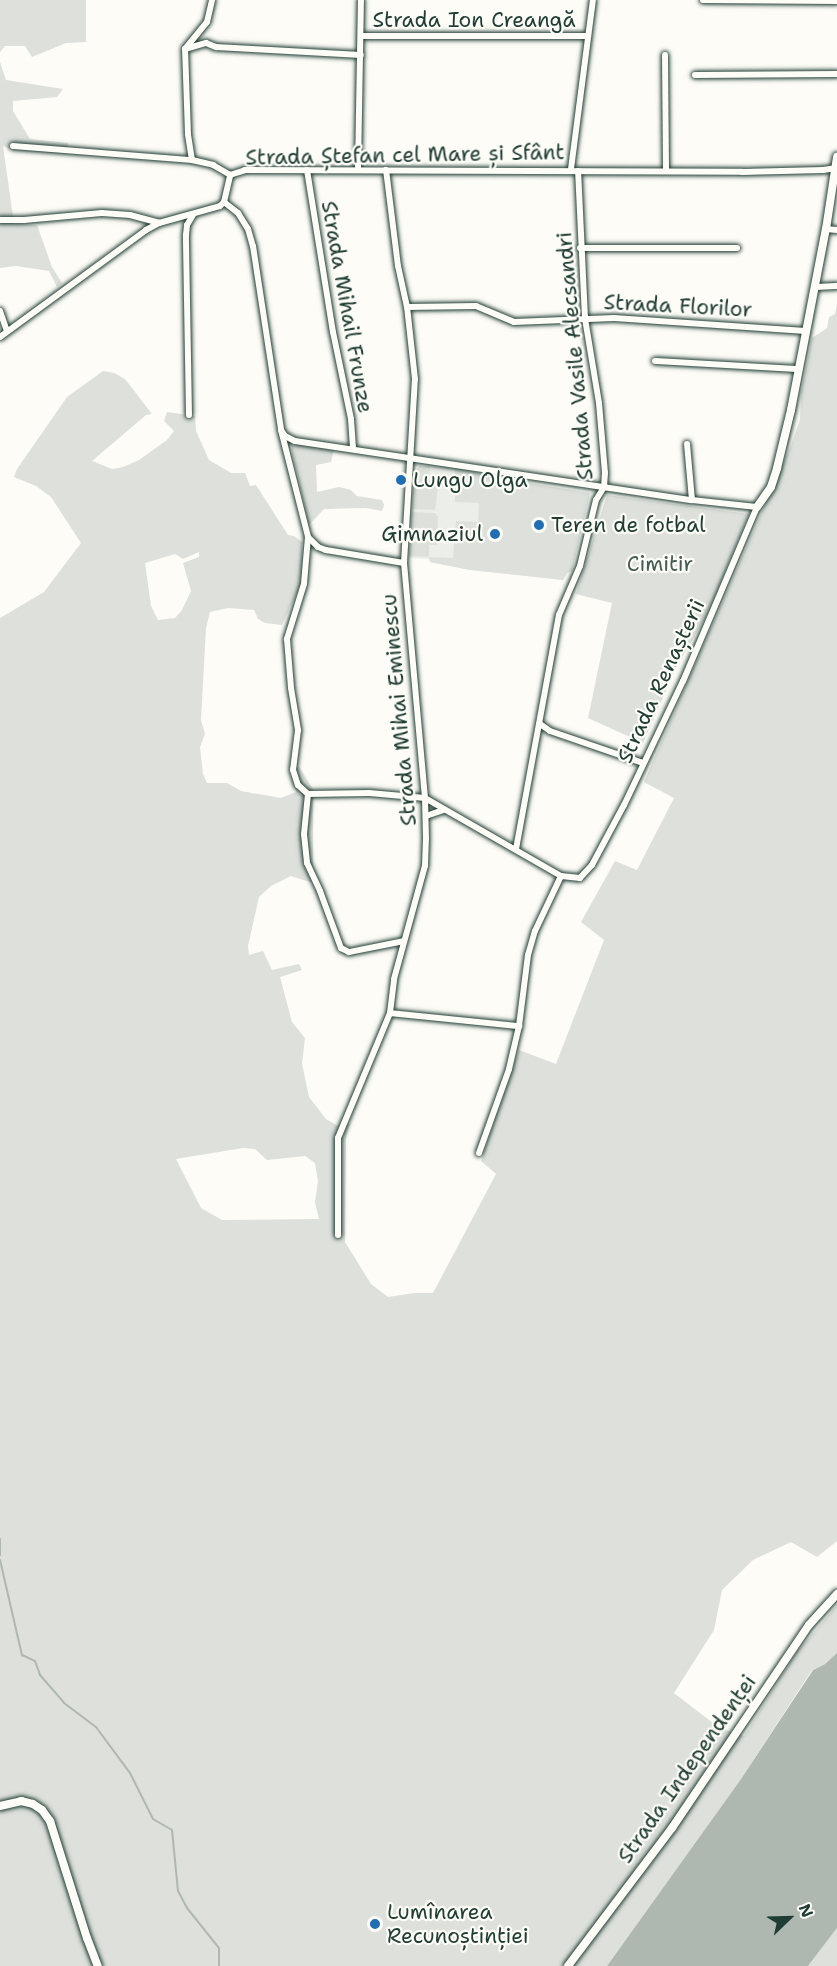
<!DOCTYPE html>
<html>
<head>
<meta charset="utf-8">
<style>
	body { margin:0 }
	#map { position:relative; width:837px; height:1966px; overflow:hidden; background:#fdfcf7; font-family:"Shantell Sans",sans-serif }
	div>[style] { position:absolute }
	.built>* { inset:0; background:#eceee9 }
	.green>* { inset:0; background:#dde0db }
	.water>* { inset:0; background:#aeb8b1 }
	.stream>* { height:2px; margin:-1px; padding:0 1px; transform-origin:1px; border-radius:1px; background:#aeb8b1 }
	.roads { filter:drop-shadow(0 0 2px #1f3d34) drop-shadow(0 0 2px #1f3d34) }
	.minor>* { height:6px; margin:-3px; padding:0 3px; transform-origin:3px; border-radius:3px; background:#fdfcf7 }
	.tertiary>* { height:8px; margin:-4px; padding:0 4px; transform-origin:4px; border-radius:4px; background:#fdfcf7 }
	.secondary>* { height:8px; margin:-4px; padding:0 4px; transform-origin:4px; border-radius:4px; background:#fdfcf7 }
	.dots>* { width:16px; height:16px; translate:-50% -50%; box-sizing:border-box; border:3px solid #fdfcf7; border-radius:50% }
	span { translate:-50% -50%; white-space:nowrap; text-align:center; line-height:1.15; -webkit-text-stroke:4.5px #fdfcf7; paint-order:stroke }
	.street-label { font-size:21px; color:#1f3d34 }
	.poi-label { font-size:21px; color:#1f3d34 }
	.left { translate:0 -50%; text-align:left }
	.right { translate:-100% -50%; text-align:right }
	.park-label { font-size:21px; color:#455e55 }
	.north { position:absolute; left:759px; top:1888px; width:60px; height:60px; -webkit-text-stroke:4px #fdfcf7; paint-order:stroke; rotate:67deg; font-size:16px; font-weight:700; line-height:24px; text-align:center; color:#1f3d34 }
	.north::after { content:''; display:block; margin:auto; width:21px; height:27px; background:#1f3d34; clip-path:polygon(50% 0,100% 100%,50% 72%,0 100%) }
</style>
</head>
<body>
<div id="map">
	<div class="built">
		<div style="clip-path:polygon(419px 466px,455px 467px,497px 478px,590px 493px,572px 571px,567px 573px,563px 580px,470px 570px,430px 562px,429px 559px,409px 558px,414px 475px)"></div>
	</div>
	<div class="green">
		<div style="clip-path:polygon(0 0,86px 0,86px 42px,66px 43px,32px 57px,25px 46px,5px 46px,0 52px)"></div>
		<div style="clip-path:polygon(0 62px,6px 80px,63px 89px,57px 97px,13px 101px,13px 111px,30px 139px,68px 143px,67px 154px,12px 150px,3px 146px,14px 224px,37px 225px,52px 267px,62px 283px,57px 287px,49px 271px,16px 266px,0 268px)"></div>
		<div style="clip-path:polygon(evenodd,837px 304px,837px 1541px,817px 1557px,791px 1542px,753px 1560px,722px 1590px,714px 1630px,674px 1693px,718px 1727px,744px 1736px,797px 1652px,837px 1605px,837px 1653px,825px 1664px,812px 1670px,741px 1779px,607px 1966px,0 1966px,0 618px,44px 592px,81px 543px,51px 497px,36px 486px,14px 477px,17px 469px,67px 397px,103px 371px,114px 373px,125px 379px,152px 414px,146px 415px,92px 461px,112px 469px,123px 467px,139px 460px,167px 440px,174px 431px,164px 421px,167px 412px,195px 416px,196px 431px,209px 460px,231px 473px,245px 473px,250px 486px,256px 485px,288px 535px,294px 536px,302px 542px,302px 582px,282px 625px,265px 623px,258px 619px,254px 610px,228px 608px,210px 612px,206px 628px,201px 720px,205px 734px,200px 747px,203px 774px,207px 783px,227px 783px,241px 791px,281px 798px,296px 792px,289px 769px,299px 767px,313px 789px,313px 866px,318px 879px,310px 882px,291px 876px,271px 886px,259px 897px,248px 946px,249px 955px,263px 951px,272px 970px,299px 964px,302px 970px,280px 977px,292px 1022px,305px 1038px,302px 1064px,309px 1097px,326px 1119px,338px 1126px,341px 1122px,350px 1124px,346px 1139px,345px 1242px,371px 1284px,388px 1297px,414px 1293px,433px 1293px,496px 1174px,481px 1161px,519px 1050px,556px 1064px,604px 940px,581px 922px,615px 861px,637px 870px,674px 798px,644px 782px,791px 445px,800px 420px,801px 393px,812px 338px,827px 328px,829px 317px,835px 314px,837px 304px,199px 552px,199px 557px,183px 563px,191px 591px,182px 610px,175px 618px,158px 620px,151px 606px,145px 563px,175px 554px,183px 559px,199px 552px,837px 304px,243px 1148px,255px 1149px,267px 1160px,305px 1156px,315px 1163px,318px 1181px,315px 1202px,319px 1219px,222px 1220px,201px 1208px,176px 1159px,243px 1148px)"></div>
		<div style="clip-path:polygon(298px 443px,334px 449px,331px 462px,316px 465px,317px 492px,339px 487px,351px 490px,357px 496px,382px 500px,384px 505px,382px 511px,366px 508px,324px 509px,309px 525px,292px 450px,292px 446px)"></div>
		<div style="clip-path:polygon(419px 466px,430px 466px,429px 480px,439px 480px,435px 510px,412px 509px,414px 475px)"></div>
		<div style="clip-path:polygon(455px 467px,497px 478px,590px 493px,572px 571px,567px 573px,563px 580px,470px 570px,430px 562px,429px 557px,409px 556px,412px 512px,435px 513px,438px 517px,437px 545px,429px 545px,429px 557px,453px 558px,456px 521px,478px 522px,479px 503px,455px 502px)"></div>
		<div style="clip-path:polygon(607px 495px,749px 514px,708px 613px,676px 668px,643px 743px,588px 718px,612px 603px,576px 594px)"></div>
		<div style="clip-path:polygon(837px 1928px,837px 1966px,808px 1966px)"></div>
	</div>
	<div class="water">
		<div style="clip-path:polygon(837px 1653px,837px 1928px,808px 1966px,607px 1966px,741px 1779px,813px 1670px,825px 1664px)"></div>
	</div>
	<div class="stream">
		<div style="left:0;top:1539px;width:16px;rotate:90deg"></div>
		<div style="left:0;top:1560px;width:98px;rotate:77deg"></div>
		<div style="left:22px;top:1655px;width:14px;rotate:25deg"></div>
		<div style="left:35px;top:1661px;width:15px;rotate:70deg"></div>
		<div style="left:40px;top:1675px;width:37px;rotate:49deg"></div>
		<div style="left:64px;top:1703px;width:40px;rotate:37deg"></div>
		<div style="left:96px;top:1727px;width:57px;rotate:53.5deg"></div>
		<div style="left:130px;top:1773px;width:51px;rotate:63.4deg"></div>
		<div style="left:153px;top:1819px;width:22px;rotate:30deg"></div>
		<div style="left:172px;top:1830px;width:61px;rotate:84.4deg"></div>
		<div style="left:178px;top:1891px;width:19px;rotate:62deg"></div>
		<div style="left:187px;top:1908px;width:51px;rotate:51.3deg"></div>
		<div style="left:219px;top:1948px;width:18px;rotate:90deg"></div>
	</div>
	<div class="roads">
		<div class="minor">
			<div style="left:703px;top:0;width:134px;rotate:0.4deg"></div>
			<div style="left:361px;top:36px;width:227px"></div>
			<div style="left:185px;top:49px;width:22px;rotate:-16deg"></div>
			<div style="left:206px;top:43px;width:11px;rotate:22deg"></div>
			<div style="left:216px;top:47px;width:145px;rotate:3.2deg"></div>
			<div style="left:665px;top:55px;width:116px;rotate:89.5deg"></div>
			<div style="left:695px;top:75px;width:142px;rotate:-0.4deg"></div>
			<div style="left:13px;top:146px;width:180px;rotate:4.5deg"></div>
			<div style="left:192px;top:160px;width:22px;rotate:13deg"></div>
			<div style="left:213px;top:165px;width:20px;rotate:30deg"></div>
			<div style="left:192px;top:160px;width:26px;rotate:-99deg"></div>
			<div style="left:188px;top:134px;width:85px;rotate:-92deg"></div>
			<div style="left:185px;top:49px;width:35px;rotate:-51deg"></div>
			<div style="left:207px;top:22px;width:23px;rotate:-77deg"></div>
			<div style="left:358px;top:169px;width:169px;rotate:-89deg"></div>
			<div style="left:571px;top:169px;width:170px;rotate:-82.6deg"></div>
			<div style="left:307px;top:170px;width:164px;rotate:80.9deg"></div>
			<div style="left:333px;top:332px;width:89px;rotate:78.3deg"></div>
			<div style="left:351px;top:419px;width:30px;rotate:86deg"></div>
			<div style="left:224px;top:202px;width:18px;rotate:38deg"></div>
			<div style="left:238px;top:213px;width:19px;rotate:58deg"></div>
			<div style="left:248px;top:229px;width:18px;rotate:74deg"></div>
			<div style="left:253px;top:246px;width:186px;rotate:81.3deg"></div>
			<div style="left:281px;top:430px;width:110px;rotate:75.8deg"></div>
			<div style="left:308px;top:537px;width:47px;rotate:94.9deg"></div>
			<div style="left:304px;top:584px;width:58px;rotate:107.2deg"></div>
			<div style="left:287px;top:639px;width:49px;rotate:85.3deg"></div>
			<div style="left:291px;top:688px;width:43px;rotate:80.5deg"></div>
			<div style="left:298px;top:730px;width:40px;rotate:97.1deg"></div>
			<div style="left:293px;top:770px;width:16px;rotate:72deg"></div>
			<div style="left:298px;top:785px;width:13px;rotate:42deg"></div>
			<div style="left:308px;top:794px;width:40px;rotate:95.7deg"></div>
			<div style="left:304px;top:834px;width:29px;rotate:84deg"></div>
			<div style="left:307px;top:863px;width:31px;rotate:65deg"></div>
			<div style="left:320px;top:891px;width:61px;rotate:69.8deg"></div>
			<div style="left:341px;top:948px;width:9px;rotate:27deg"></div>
			<div style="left:349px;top:952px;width:56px;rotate:-11.3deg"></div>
			<div style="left:0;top:220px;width:24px"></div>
			<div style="left:24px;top:220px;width:78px;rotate:-5.1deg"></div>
			<div style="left:102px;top:213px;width:28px;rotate:4deg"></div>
			<div style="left:130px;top:215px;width:30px;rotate:15deg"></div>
			<div style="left:826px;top:229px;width:11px;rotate:5deg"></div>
			<div style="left:580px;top:248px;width:157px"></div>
			<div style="left:815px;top:287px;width:22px;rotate:-3deg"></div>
			<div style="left:407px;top:307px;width:69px;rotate:-0.8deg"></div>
			<div style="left:476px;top:306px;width:41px;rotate:22.8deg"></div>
			<div style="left:514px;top:322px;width:100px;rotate:-2.3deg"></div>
			<div style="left:614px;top:318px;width:192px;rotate:3.9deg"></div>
			<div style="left:0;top:311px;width:21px;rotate:71deg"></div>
			<div style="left:0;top:337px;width:181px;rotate:-36.2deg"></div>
			<div style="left:146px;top:230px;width:15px;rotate:-28deg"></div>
			<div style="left:159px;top:223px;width:63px;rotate:-15.6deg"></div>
			<div style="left:220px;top:206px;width:6px;rotate:-45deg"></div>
			<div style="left:224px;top:202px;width:28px;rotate:-77deg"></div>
			<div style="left:230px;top:175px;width:16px;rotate:-18deg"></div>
			<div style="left:245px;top:170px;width:497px;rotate:0.2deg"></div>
			<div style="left:742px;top:172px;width:81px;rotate:-1.4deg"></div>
			<div style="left:823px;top:170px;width:14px;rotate:-8deg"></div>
			<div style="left:655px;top:361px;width:143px;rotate:3.2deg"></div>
			<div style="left:189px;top:415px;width:180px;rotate:-91deg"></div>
			<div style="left:186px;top:235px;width:10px;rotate:-84deg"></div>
			<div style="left:187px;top:225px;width:12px;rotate:-59deg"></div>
			<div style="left:281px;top:430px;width:7px;rotate:56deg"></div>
			<div style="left:285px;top:436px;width:11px;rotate:27deg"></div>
			<div style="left:295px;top:441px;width:401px;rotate:8.5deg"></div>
			<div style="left:692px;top:500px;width:65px;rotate:6.1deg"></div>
			<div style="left:757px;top:507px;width:189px;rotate:113deg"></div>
			<div style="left:683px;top:681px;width:137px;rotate:115.4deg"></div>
			<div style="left:624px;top:805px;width:68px;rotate:118.1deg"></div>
			<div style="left:592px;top:865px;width:18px;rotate:133deg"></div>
			<div style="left:580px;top:878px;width:19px;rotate:-174deg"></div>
			<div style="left:561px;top:876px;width:157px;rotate:-150.2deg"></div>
			<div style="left:425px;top:798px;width:56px;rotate:-174.9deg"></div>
			<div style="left:369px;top:793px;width:61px;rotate:179.1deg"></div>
			<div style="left:687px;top:444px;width:56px;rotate:84.9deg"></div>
			<div style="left:308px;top:537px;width:14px;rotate:45deg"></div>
			<div style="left:318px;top:547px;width:9px;rotate:21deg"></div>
			<div style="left:326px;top:550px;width:79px;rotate:9.5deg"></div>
			<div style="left:540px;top:724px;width:12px;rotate:35deg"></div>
			<div style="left:550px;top:731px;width:98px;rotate:19deg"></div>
			<div style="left:426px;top:816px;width:18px;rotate:-19deg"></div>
			<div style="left:516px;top:849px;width:238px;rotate:-79.6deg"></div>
			<div style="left:559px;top:615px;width:53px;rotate:-66.8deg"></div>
			<div style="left:580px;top:566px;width:68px;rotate:-76.4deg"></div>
			<div style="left:596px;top:500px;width:15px;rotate:-58deg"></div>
			<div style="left:604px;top:487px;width:14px;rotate:-86deg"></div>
			<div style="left:605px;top:473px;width:70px;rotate:-94.9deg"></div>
			<div style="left:599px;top:403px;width:86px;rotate:-99.4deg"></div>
			<div style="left:585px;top:318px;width:147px;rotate:-92.7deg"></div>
			<div style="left:390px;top:1013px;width:130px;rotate:5.8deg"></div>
			<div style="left:479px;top:1153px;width:89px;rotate:-70.3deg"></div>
			<div style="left:509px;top:1069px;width:44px;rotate:-76.9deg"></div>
			<div style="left:519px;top:1026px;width:72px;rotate:-82.8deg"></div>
			<div style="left:528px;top:955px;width:25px;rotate:-74deg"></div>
			<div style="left:535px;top:931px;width:61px;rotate:-64.7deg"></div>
			<div style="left:338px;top:1235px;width:97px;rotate:-90deg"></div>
			<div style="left:338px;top:1138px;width:135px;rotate:-67.4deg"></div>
			<div style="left:390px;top:1013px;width:34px;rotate:-83deg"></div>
			<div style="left:394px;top:979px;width:117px;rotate:-74.7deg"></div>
			<div style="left:425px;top:866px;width:27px;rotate:-88deg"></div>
			<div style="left:426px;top:839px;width:41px;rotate:-91.4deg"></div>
			<div style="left:425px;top:798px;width:236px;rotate:-95.1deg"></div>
			<div style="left:404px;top:563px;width:184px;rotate:-86.6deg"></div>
			<div style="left:415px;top:379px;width:72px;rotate:-96.3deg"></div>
			<div style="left:407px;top:307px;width:42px;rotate:-102.4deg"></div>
			<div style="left:398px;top:266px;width:97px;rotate:-97.1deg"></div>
		</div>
		<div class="tertiary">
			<div style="left:757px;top:507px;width:24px;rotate:-55deg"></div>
			<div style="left:771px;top:487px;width:20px;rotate:-72deg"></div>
			<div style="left:777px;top:468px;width:60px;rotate:-76.4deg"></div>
			<div style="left:791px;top:410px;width:184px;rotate:-79.1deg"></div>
			<div style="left:826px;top:229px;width:73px;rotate:-81.3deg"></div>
		</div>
		<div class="secondary">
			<div style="left:0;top:1806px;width:22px;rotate:-13deg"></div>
			<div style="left:21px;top:1801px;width:12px;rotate:14deg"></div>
			<div style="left:33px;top:1804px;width:11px;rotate:34deg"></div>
			<div style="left:42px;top:1810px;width:14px;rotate:54deg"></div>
			<div style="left:50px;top:1821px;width:123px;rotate:72.5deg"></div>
			<div style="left:87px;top:1938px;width:30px;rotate:69deg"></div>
			<div style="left:568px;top:1966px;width:173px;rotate:-53deg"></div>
			<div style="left:672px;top:1828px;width:245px;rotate:-56deg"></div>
			<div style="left:809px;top:1625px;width:42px;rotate:-47.9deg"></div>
		</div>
	</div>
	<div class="dots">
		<div style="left:401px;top:480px;background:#1f6fb2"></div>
		<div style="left:539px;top:525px;background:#1f6fb2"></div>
		<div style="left:495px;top:534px;background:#1f6fb2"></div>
		<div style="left:375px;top:1924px;background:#1f6fb2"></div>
	</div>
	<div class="street-label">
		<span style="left:474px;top:20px">Strada Ion Creangă</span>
		<span style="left:405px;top:155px;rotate:-1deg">Strada Ștefan cel Mare și Sfânt</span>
		<span style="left:678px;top:306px;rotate:3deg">Strada Florilor</span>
		<span style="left:347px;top:307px;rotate:80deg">Strada Mihail Frunze</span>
		<span style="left:575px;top:356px;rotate:-95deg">Strada Vasile Alecsandri</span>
		<span style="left:661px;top:681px;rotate:-65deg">Strada Renașterii</span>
		<span style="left:399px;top:710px;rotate:-95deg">Strada Mihai Eminescu</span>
		<span style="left:687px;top:1769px;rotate:-55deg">Strada Independenței</span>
	</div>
	<div class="poi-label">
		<span class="left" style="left:413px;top:480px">Lungu Olga</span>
		<span class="left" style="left:551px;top:525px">Teren de fotbal</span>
		<span class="right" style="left:483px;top:534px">Gimnaziul</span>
		<span class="left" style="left:387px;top:1924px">Lumînarea<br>Recunoștinției</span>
	</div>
	<div class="park-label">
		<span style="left:660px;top:564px">Cimitir</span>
	</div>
	<div class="north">N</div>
</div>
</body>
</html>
